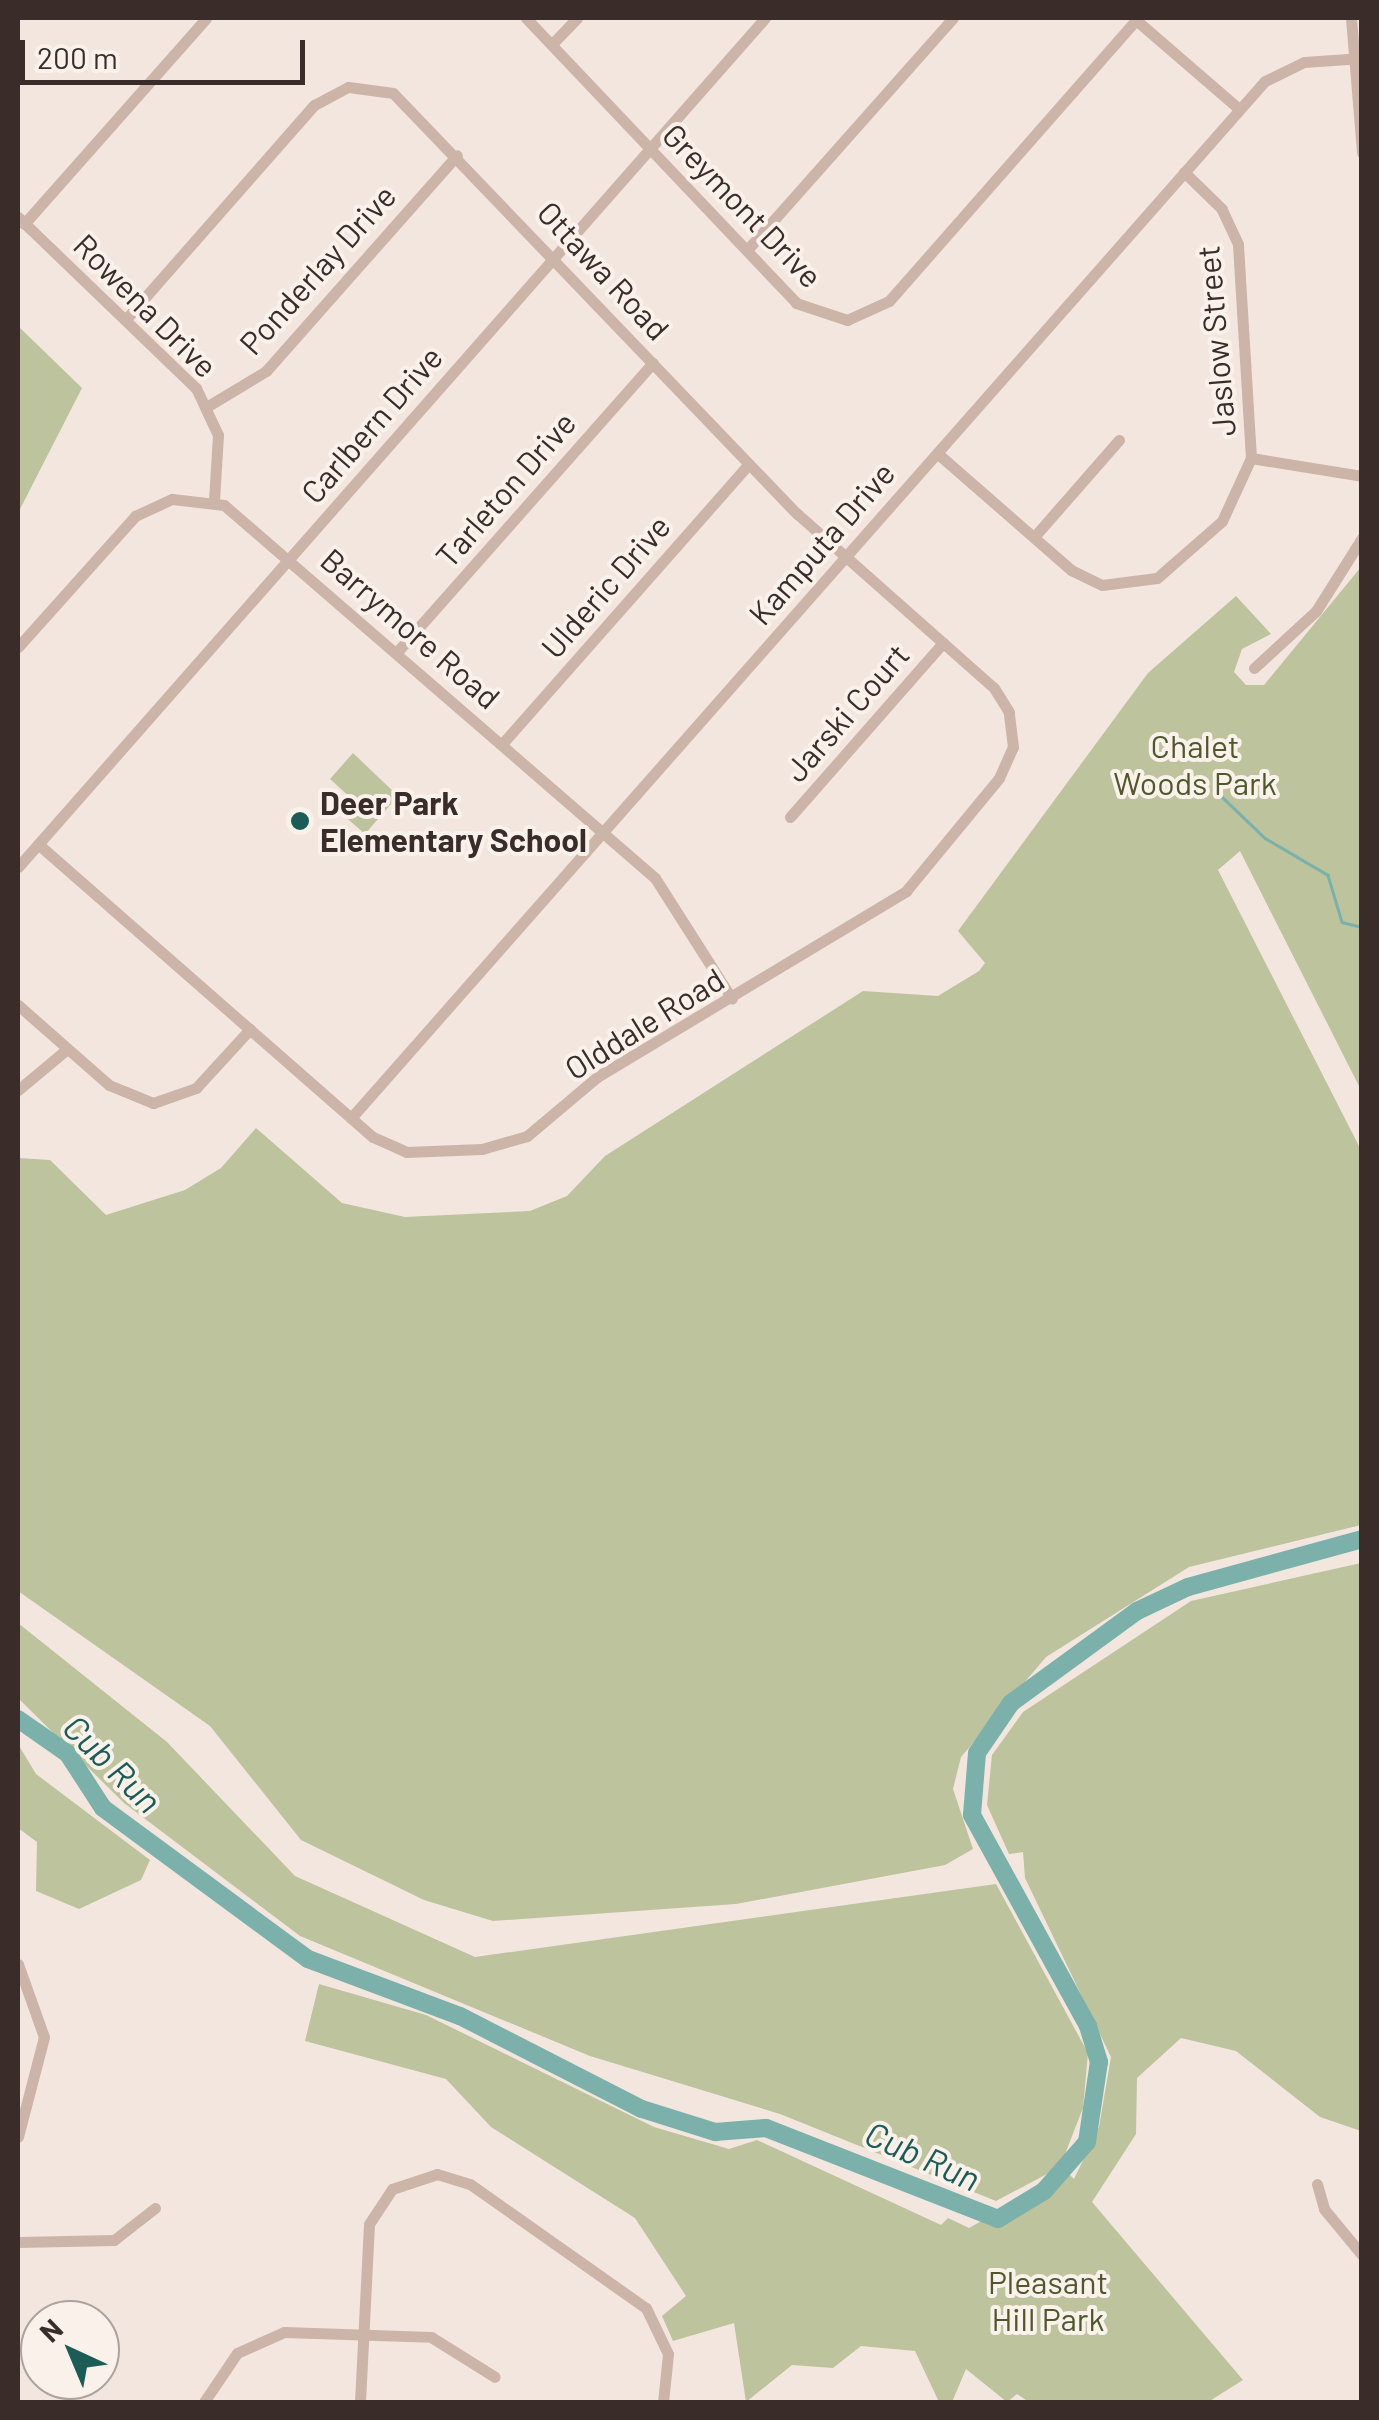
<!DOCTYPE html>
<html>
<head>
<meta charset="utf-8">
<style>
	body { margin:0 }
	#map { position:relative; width:1379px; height:2420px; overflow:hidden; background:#f3e6de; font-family:Barlow,sans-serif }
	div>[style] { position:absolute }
	.green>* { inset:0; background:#bcc39d }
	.stream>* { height:2.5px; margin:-1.25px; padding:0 1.25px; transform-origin:1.25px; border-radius:1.25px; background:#7cb1ab }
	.river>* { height:18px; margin:-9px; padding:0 9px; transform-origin:9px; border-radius:9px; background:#7cb1ab }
	.minor>* { height:11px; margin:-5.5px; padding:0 5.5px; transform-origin:5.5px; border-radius:5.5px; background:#ccb4a9 }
	.dots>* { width:28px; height:28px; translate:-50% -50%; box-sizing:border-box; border:5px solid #faf1eb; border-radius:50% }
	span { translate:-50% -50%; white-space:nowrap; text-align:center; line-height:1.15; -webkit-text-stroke:8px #faf1eb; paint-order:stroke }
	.street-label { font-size:32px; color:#392c29 }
	.park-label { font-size:32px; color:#4f582c }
	.poi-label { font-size:32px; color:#392c29; font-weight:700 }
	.left { translate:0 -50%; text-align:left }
	.water-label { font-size:35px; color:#1d5c56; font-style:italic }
	.frame { position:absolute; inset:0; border:20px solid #392c29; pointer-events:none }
	.north { position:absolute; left:20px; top:2300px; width:100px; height:100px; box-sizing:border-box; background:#faf1eb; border:2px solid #ada29d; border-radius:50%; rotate:316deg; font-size:28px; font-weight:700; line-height:40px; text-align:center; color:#392c29 }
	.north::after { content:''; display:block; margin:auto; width:35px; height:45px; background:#1d5c56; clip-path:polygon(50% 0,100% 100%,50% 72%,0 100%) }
	.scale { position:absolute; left:20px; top:40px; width:285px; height:45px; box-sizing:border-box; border:5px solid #392c29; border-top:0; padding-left:12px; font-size:30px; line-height:35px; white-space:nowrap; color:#392c29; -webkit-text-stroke:8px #faf1eb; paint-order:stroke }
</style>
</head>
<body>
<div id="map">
	<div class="green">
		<div style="clip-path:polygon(18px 326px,82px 388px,18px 513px)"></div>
		<div style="clip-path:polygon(1361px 567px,1361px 1090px,1240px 851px,1218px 870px,1361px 1150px,1361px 1525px,1189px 1567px,1046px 1657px,961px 1757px,953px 1789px,973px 1849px,945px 1865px,736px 1904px,493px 1921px,424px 1900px,301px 1840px,210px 1726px,18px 1591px,18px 1158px,50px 1160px,106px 1215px,185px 1190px,221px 1168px,256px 1128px,342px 1203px,405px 1217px,530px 1211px,567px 1196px,605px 1156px,863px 991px,938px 996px,979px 971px,985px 963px,958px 931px,1148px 673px,1236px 596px,1271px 634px,1242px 649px,1234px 672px,1246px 685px,1264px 685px)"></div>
		<div style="clip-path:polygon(353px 753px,398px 796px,365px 834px,341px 813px,353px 800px,330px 779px)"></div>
		<div style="clip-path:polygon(1361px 1563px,1361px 2131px,1320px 2117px,1236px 2051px,1181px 2038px,1137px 2078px,1136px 2134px,1092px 2202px,1243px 2380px,1208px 2402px,1029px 2402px,1017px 2394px,1007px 2402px,966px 2369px,952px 2402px,939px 2402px,915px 2351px,861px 2346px,833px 2368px,792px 2365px,746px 2402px,734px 2323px,673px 2341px,662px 2316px,686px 2296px,635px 2218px,491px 2127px,446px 2079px,305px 2041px,319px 1984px,426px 2015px,654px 2127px,729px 2149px,757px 2140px,941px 2225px,948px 2218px,969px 2228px,1068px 2173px,1074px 2179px,1099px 2127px,1111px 2057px,1025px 1878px,1023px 1852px,1009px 1854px,987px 1805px,992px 1755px,1023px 1712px,1191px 1601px)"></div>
		<div style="clip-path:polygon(18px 1623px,167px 1742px,295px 1876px,475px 1957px,996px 1884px,1088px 2053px,1083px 2108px,1060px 2167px,996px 2201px,780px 2114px,590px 2056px,300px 1936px,124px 1803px,18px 1698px)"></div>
		<div style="clip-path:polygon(18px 1744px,36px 1774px,150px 1860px,141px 1880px,79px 1909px,36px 1891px,37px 1842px,18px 1828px)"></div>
	</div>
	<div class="stream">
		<div style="left:1216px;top:791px;width:68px;rotate:43.8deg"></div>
		<div style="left:1265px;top:838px;width:73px;rotate:30.4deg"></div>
		<div style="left:1328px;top:875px;width:49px;rotate:73.4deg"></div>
		<div style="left:1342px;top:922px;width:21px;rotate:14deg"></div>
	</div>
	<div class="river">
		<div style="left:18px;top:1719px;width:61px;rotate:35deg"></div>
		<div style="left:68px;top:1754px;width:64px;rotate:57.1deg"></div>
		<div style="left:103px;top:1808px;width:255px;rotate:36.4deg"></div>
		<div style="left:308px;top:1959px;width:162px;rotate:20.6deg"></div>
		<div style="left:460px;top:2016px;width:204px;rotate:27.1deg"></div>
		<div style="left:642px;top:2109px;width:77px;rotate:17.5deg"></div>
		<div style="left:715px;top:2132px;width:51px;rotate:-4.5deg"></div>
		<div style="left:766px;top:2128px;width:249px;rotate:21.4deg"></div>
		<div style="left:998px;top:2219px;width:54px;rotate:-31.3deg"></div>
		<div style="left:1044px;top:2191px;width:65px;rotate:-48.7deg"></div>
		<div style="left:1087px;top:2142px;width:81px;rotate:-81.5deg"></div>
		<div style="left:1099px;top:2062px;width:38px;rotate:-107deg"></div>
		<div style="left:1088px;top:2026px;width:241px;rotate:-118.8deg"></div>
		<div style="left:972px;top:1815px;width:62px;rotate:-85.4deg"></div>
		<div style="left:977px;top:1753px;width:60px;rotate:-55.8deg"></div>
		<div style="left:1011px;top:1703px;width:156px;rotate:-36.1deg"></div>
		<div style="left:1137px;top:1611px;width:56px;rotate:-25.2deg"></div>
		<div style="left:1188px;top:1587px;width:180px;rotate:-15.4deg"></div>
	</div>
	<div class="minor">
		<div style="left:526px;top:18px;width:393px;rotate:46.5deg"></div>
		<div style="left:796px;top:303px;width:54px;rotate:18.4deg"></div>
		<div style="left:847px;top:320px;width:46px;rotate:-24.3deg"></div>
		<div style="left:889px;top:301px;width:377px;rotate:-48.7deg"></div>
		<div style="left:1351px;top:18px;width:135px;rotate:85.3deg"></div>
		<div style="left:1136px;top:20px;width:136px;rotate:40.8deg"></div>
		<div style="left:552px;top:44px;width:36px;rotate:-46deg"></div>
		<div style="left:18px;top:217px;width:247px;rotate:43.9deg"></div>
		<div style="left:196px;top:388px;width:52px;rotate:64.9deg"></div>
		<div style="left:218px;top:435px;width:66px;rotate:93.5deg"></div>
		<div style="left:24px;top:224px;width:275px;rotate:-48.5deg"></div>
		<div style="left:747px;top:250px;width:310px;rotate:-48.4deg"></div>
		<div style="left:208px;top:406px;width:68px;rotate:-31.1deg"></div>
		<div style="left:266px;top:371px;width:288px;rotate:-48.5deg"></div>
		<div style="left:937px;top:453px;width:178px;rotate:41.1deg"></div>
		<div style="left:1071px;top:570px;width:34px;rotate:26deg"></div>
		<div style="left:1102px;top:585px;width:55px;rotate:-7.3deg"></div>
		<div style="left:1157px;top:578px;width:86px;rotate:-41.2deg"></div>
		<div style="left:1222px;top:521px;width:69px;rotate:-65.3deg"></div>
		<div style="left:1251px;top:458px;width:214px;rotate:-93.5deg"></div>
		<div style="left:1238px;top:244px;width:38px;rotate:-115deg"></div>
		<div style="left:1222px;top:209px;width:53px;rotate:-135.8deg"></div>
		<div style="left:1251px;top:458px;width:112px;rotate:9.2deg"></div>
		<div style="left:1034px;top:537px;width:129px;rotate:-48.8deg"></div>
		<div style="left:18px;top:647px;width:176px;rotate:-48.2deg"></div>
		<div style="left:135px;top:516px;width:41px;rotate:-24.7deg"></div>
		<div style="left:172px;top:499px;width:52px;rotate:6.6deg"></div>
		<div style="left:224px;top:505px;width:570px;rotate:40.87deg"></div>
		<div style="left:655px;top:878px;width:143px;rotate:57.5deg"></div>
		<div style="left:397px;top:652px;width:386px;rotate:-48.5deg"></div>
		<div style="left:1254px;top:668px;width:84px;rotate:-42.6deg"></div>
		<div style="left:1316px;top:611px;width:86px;rotate:-57.8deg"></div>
		<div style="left:502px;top:744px;width:373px;rotate:-48.6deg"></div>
		<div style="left:790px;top:817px;width:232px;rotate:-48.7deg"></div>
		<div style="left:38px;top:844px;width:445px;rotate:41.2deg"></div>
		<div style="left:373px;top:1137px;width:36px;rotate:24deg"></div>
		<div style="left:406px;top:1152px;width:76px;rotate:-2.3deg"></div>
		<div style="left:482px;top:1149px;width:47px;rotate:-16.1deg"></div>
		<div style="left:527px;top:1136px;width:92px;rotate:-40.1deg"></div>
		<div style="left:597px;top:1077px;width:361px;rotate:-31deg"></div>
		<div style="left:906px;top:891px;width:146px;rotate:-50.5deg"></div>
		<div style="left:999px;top:778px;width:34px;rotate:-66deg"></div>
		<div style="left:1013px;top:747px;width:35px;rotate:-97deg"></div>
		<div style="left:1009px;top:712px;width:28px;rotate:-122deg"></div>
		<div style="left:994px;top:688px;width:263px;rotate:-138.5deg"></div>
		<div style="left:797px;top:514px;width:583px;rotate:-133.82deg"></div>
		<div style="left:393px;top:93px;width:45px;rotate:-172.4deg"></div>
		<div style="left:348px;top:87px;width:38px;rotate:152deg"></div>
		<div style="left:314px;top:105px;width:286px;rotate:131.3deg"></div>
		<div style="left:18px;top:867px;width:1131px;rotate:-48.66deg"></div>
		<div style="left:18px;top:1005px;width:121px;rotate:41.3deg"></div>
		<div style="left:109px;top:1085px;width:48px;rotate:22.2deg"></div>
		<div style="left:153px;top:1103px;width:46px;rotate:-19.2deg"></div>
		<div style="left:196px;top:1088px;width:80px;rotate:-47.5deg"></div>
		<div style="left:18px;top:1090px;width:64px;rotate:-39.9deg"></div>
		<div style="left:351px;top:1118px;width:1382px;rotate:-48.61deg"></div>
		<div style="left:1265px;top:81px;width:43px;rotate:-26deg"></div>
		<div style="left:1304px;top:62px;width:58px;rotate:-3.9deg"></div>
		<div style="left:18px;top:1964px;width:77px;rotate:70.4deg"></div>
		<div style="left:44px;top:2037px;width:103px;rotate:104.6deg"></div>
		<div style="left:1317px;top:2184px;width:26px;rotate:74deg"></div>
		<div style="left:1324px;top:2209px;width:60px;rotate:50.4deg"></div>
		<div style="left:18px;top:2242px;width:96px;rotate:-1.2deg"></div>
		<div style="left:114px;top:2240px;width:52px;rotate:-38deg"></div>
		<div style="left:204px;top:2402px;width:59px;rotate:-56deg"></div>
		<div style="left:237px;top:2353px;width:51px;rotate:-24.1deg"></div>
		<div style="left:284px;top:2332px;width:147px;rotate:1.9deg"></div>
		<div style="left:431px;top:2337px;width:75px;rotate:32deg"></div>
		<div style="left:360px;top:2402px;width:178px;rotate:-87.1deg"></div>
		<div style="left:369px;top:2224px;width:42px;rotate:-56.7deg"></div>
		<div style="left:392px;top:2189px;width:47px;rotate:-18.4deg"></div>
		<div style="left:437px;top:2174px;width:34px;rotate:17deg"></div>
		<div style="left:470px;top:2184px;width:215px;rotate:35.2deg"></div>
		<div style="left:646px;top:2308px;width:51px;rotate:64.4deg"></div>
		<div style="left:668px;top:2354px;width:48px;rotate:95.9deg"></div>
	</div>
	<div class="dots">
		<div style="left:300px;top:821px;background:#1d5c56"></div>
	</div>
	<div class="street-label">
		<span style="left:743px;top:205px;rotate:46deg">Greymont Drive</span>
		<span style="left:317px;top:269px;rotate:-48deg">Ponderlay Drive</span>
		<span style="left:604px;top:270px;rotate:47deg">Ottawa Road</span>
		<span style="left:146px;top:305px;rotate:45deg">Rowena Drive</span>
		<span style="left:1215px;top:341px;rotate:-95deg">Jaslow Street</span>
		<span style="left:371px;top:424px;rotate:-49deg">Carlbern Drive</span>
		<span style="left:505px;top:489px;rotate:-49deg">Tarleton Drive</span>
		<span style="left:821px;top:543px;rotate:-49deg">Kamputa Drive</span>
		<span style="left:605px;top:586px;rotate:-49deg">Ulderic Drive</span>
		<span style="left:411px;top:628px;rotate:41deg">Barrymore Road</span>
		<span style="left:846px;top:712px;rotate:-49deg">Jarski Court</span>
		<span style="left:644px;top:1023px;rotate:-32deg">Olddale Road</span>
	</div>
	<div class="park-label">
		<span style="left:1195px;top:764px">Chalet<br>Woods Park</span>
		<span style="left:1048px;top:2300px">Pleasant<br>Hill Park</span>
	</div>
	<div class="poi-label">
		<span class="left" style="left:320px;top:821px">Deer Park<br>Elementary School</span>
	</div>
	<div class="water-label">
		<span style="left:113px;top:1763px;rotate:45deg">Cub Run</span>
		<span style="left:923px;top:2155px;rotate:24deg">Cub Run</span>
	</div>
	<div class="frame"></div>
	<div class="north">N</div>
	<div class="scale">200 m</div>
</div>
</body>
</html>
